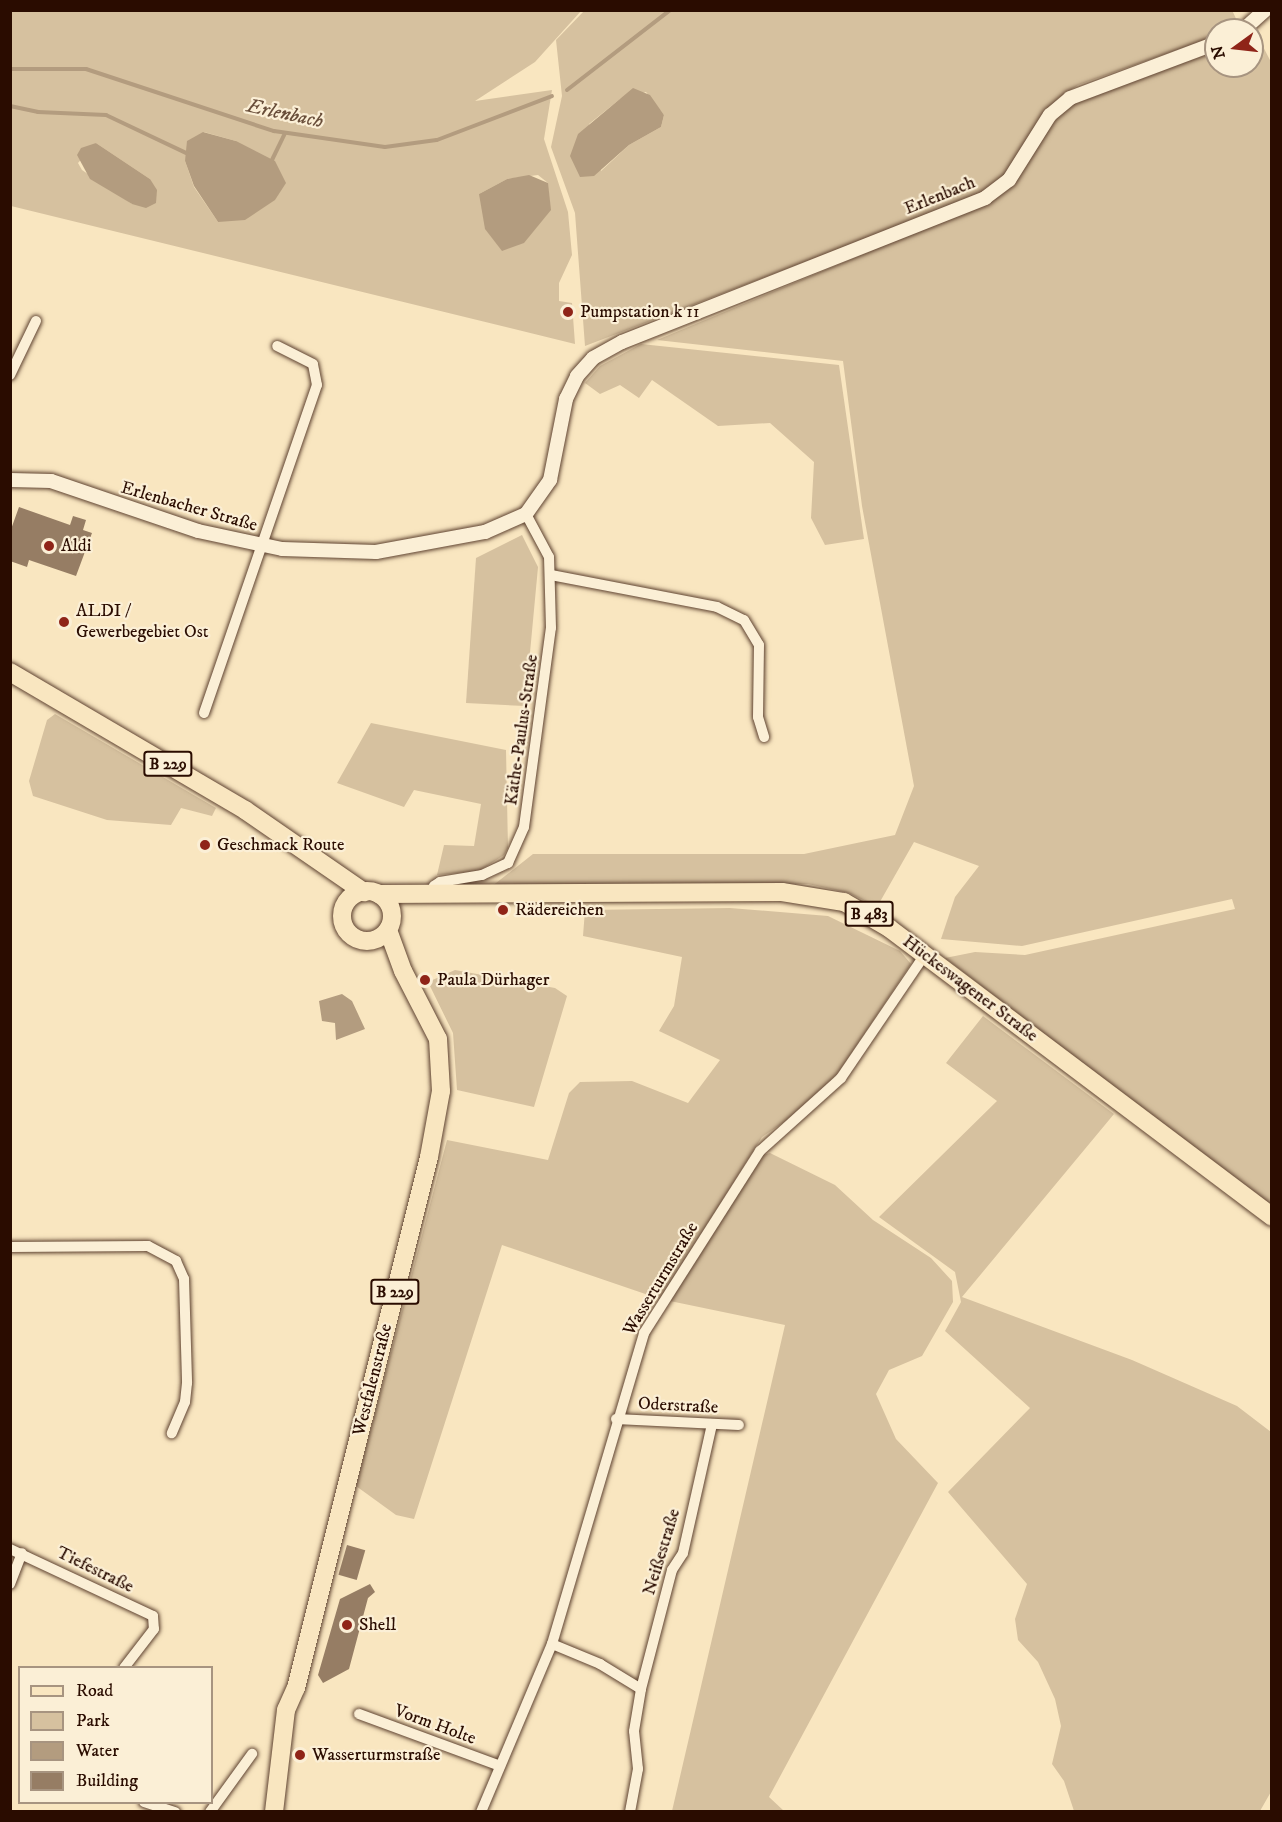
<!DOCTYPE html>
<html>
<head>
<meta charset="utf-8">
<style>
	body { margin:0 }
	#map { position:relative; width:1282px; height:1822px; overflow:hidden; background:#f9e6c0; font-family:"IM FELL DW Pica",serif }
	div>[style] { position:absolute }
	.green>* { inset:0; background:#d6c19f }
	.water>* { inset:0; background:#b39c7f }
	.stream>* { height:4px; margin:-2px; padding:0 2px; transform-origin:2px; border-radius:2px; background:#b39c7f }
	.building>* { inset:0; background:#967d64; transform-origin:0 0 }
	.roads { filter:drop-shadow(0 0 2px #5e4230) drop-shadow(0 0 2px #5e4230) }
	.minor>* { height:10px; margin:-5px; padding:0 5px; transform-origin:5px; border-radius:5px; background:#fbefd6 }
	.tertiary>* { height:14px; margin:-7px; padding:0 7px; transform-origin:7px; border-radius:7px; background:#fbefd6 }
	.primary>* { height:18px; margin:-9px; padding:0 9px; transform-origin:9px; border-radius:9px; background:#f9e6c0 }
	.primary>.ring { margin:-9px; padding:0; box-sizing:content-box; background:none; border:18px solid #f9e6c0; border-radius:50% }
	.dots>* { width:16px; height:16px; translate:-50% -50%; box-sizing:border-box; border:3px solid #fbefd6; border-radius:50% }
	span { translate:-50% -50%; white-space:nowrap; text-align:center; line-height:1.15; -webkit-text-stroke:4.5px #fbefd6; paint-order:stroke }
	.shield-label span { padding:2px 4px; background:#fbefd6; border:2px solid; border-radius:4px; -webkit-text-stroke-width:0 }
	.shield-label { font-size:16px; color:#2a0c00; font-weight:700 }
	.street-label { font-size:18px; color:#2a0c00 }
	.poi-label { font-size:18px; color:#2a0c00 }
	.left { translate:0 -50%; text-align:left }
	.water-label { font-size:20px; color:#684d39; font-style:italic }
	.frame { position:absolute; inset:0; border:12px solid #2a0c00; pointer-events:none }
	.legend { position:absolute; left:18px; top:1666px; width:195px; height:138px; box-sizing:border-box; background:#fbefd6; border:2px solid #a79480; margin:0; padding:8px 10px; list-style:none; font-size:18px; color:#2a0c00 }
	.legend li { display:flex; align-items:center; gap:12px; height:30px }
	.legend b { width:30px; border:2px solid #a79480 }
	.north { position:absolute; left:1204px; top:18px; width:60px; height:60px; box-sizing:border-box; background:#fbefd6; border:2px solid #a79480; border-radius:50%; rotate:255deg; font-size:16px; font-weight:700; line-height:24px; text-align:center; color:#2a0c00 }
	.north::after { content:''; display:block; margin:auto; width:21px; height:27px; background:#8f2418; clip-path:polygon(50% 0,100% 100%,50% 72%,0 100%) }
</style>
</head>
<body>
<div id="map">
	<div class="green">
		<div style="clip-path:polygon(evenodd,1232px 10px,1239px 25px,1231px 30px,1216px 30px,1216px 36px,1078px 85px,1060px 97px,1038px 120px,1009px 172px,982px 194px,585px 346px,575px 213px,551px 147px,562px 96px,556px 40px,584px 11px,1232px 10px,646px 92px,664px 115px,661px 127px,629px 145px,601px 171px,589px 124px,620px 99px,646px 92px)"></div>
		<div style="clip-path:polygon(evenodd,10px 11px,581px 11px,535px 62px,475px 101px,552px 90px,544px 139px,568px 212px,572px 255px,559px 283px,559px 301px,572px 303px,575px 344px,11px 206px,10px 11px,204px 132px,236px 141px,218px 222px,194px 187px,185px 161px,204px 132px,10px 11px,96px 143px,150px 179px,132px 204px,82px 170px,78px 163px,96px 143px,10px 11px,538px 175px,548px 183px,479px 194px,507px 179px,538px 175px)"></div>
		<div style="clip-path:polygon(1254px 29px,1272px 64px,1271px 1207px,945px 958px,975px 952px,1025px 955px,1235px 909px,1232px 899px,1022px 946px,941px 939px,955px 897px,979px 866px,914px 842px,877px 907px,849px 893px,808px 884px,491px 887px,533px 854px,804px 854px,895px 835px,914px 786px,862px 506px,843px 361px,657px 340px,989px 202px,1065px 109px,1088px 95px,1216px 49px,1216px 66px,1252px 66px)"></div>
		<div style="clip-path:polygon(641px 344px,839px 365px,864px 539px,825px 545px,811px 518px,814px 462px,770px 423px,718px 426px,652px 380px,639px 398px,620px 385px,600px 394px,585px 383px,600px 366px)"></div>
		<div style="clip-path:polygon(522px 535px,538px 567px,525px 706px,466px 703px,476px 558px)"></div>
		<div style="clip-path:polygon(55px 714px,216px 808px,212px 816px,181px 808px,171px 825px,107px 820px,33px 796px,29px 781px,47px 720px)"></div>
		<div style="clip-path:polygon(371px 723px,506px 750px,508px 848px,504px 855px,479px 871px,437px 875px,444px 845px,474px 846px,481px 804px,414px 790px,404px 807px,337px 783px)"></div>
		<div style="clip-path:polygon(730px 908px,828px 916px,900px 951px,911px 964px,840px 1070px,809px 1105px,762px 1137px,660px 1299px,502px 1245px,414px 1519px,396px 1515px,356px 1486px,447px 1140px,548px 1160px,569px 1093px,580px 1082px,632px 1081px,688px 1103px,720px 1060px,659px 1031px,674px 1006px,682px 957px,583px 936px,585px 910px)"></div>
		<div style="clip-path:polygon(455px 970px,555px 988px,567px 996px,534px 1107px,457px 1090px,453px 1033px,428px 982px)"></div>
		<div style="clip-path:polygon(983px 1016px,1114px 1114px,962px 1297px,1132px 1360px,1237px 1406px,1271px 1432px,1272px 1790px,1260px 1811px,1074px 1811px,1064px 1781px,1052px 1764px,1061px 1726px,1055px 1699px,1038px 1662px,1018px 1640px,1015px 1619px,1027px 1584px,948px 1492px,1030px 1408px,945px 1331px,961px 1302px,955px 1272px,879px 1217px,997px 1101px,946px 1063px)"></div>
		<div style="clip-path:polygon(770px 1153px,835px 1185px,873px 1220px,931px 1258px,952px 1281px,953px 1302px,922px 1356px,889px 1370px,876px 1394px,896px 1439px,938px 1483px,769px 1797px,784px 1811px,672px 1811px,785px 1325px,670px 1301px,763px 1155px)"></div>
	</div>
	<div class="water">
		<div style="clip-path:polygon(633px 88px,650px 95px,664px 115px,661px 127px,629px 145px,594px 176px,580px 177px,570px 156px,578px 134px)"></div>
		<div style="clip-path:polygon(203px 132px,236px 141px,275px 161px,286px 183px,275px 200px,245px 220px,218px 222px,194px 186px,185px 161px,187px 141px)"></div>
		<div style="clip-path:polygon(96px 143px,150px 179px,157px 190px,156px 203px,146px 208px,132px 204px,90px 179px,77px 155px,81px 148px)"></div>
		<div style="clip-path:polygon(529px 175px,548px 183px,551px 210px,524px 243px,502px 251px,485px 229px,479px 194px,507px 179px)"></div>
		<div style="clip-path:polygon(342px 994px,352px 1001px,365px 1029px,336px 1040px,335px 1023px,322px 1021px,319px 1001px)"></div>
	</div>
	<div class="stream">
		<div style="left:10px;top:69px;width:76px"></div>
		<div style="left:86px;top:69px;width:198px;rotate:18.3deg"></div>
		<div style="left:274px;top:131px;width:112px;rotate:8.2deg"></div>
		<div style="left:385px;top:147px;width:52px;rotate:-7.7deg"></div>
		<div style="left:437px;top:140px;width:123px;rotate:-20.9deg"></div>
		<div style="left:567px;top:90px;width:130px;rotate:-37.8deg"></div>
		<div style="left:10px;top:106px;width:29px;rotate:12deg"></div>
		<div style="left:38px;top:112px;width:68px;rotate:2.5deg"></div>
		<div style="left:106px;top:115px;width:89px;rotate:25.4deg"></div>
		<div style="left:271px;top:162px;width:32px;rotate:-64deg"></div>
	</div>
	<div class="building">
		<div style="clip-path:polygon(19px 507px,70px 525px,73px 516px,86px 520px,83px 530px,92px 533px,76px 576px,29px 560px,27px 567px,10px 561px,10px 532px)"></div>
		<div style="left:347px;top:1545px;width:19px;height:31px;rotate:16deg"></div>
		<div style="clip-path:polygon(370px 1584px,375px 1592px,368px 1598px,349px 1669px,323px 1683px,318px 1675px,340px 1599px)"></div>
	</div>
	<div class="roads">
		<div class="minor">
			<div style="left:10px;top:375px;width:60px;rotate:-64.3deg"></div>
			<div style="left:551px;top:575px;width:169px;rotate:10.9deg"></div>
			<div style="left:717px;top:607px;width:30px;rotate:26deg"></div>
			<div style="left:744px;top:620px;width:29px;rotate:59deg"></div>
			<div style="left:759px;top:645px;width:72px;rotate:90.8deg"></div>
			<div style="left:758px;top:717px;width:21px;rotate:73deg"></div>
			<div style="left:204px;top:713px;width:347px;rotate:-71deg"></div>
			<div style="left:317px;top:385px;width:21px;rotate:-101deg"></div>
			<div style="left:313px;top:364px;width:40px;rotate:-153.4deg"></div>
			<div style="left:432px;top:896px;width:10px;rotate:-79deg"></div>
			<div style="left:434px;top:886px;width:7px;rotate:-34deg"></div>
			<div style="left:440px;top:882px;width:43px;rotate:-9.5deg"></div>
			<div style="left:482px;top:875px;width:29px;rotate:-25deg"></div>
			<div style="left:508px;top:863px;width:39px;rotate:-66deg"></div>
			<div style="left:524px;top:827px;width:201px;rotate:-82.3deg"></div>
			<div style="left:551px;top:628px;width:71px;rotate:-91.6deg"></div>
			<div style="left:549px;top:557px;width:49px;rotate:-118.1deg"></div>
			<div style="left:10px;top:1247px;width:138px;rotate:-0.4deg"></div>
			<div style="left:148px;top:1246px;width:32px;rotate:28deg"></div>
			<div style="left:176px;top:1261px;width:20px;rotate:66deg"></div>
			<div style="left:184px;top:1279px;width:104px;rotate:88.3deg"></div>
			<div style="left:187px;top:1383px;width:19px;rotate:96deg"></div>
			<div style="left:185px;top:1402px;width:34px;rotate:113deg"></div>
			<div style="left:616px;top:1419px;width:123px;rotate:2.8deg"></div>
			<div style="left:10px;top:1549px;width:158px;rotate:25.1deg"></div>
			<div style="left:153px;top:1616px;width:13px;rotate:86deg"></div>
			<div style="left:154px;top:1629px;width:49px;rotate:127.6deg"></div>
			<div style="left:10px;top:1584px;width:33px;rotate:-69deg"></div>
			<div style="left:552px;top:1644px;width:52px;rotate:22.6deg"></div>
			<div style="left:600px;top:1664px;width:48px;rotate:31.4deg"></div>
			<div style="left:359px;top:1714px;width:150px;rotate:20.2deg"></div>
			<div style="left:144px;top:1802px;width:33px;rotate:18deg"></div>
			<div style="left:210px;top:1812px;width:72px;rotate:-54.1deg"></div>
			<div style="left:481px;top:1812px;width:182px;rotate:-67.1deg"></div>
			<div style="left:552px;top:1644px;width:324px;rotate:-73.5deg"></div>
			<div style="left:644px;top:1333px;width:216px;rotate:-57.5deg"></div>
			<div style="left:760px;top:1151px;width:109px;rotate:-42deg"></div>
			<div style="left:841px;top:1078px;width:148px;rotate:-55.8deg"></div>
			<div style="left:630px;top:1812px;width:44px;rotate:-79.5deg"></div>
			<div style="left:638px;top:1769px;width:38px;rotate:-96deg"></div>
			<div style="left:634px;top:1731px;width:43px;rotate:-80.5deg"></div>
			<div style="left:641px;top:1689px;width:123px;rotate:-75.4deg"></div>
			<div style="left:672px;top:1570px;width:20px;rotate:-57deg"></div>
			<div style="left:683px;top:1553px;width:132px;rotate:-77.3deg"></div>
		</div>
		<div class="tertiary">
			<div style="left:1243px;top:30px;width:30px;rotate:-42deg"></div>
			<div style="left:10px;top:480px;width:41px;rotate:1.4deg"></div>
			<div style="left:51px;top:481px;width:155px;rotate:18.8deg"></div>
			<div style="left:198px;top:531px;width:86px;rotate:12.1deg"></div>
			<div style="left:282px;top:549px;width:94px;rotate:1.8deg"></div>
			<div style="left:376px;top:552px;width:111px;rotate:-10.4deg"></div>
			<div style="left:485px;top:532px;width:45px;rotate:-23.7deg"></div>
			<div style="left:526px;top:514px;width:42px;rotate:-54.8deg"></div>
			<div style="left:550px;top:480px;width:83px;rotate:-78.8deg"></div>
			<div style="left:566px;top:399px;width:25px;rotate:-64deg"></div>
			<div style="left:577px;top:376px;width:24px;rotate:-48deg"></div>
			<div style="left:593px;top:358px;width:33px;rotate:-29deg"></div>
			<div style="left:622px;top:342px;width:391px;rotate:-21.6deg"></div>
			<div style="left:985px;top:198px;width:30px;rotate:-37deg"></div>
			<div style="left:1009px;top:180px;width:77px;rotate:-57.8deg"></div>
			<div style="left:1050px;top:115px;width:26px;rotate:-40deg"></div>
			<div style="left:1070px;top:98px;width:156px;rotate:-20.6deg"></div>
		</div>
		<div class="primary">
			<div style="left:10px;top:672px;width:273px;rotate:30.4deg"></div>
			<div style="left:245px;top:810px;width:145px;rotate:34.6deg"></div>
			<div class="ring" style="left:342px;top:891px;width:32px;height:32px"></div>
			<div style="left:379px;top:894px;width:403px;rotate:-0.3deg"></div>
			<div style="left:782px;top:892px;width:63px;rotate:9.2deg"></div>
			<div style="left:844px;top:902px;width:52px;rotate:30deg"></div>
			<div style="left:889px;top:928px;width:480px;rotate:37deg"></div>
			<div style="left:274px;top:1812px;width:103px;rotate:-83.3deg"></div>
			<div style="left:286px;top:1710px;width:24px;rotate:-66deg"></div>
			<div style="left:296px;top:1688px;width:547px;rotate:-75.94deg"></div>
			<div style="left:429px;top:1157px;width:67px;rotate:-79.7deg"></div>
			<div style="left:441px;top:1091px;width:52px;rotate:-93.3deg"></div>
			<div style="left:438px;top:1039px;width:76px;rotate:-117.2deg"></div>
			<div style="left:403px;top:971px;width:44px;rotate:-110.1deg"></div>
		</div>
	</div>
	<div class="dots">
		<div style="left:568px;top:312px;background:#8f2418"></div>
		<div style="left:49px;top:546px;background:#8f2418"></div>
		<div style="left:64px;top:622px;background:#8f2418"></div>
		<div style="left:205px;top:845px;background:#8f2418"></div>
		<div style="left:503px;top:910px;background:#8f2418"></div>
		<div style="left:425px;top:980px;background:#8f2418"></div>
		<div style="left:347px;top:1625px;background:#8f2418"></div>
		<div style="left:300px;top:1755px;background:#8f2418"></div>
	</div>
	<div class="shield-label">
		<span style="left:168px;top:764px">B 229</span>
		<span style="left:869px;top:914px">B 483</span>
		<span style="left:395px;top:1292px">B 229</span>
	</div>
	<div class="street-label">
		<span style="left:940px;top:196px;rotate:-22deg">Erlenbach</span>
		<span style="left:189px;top:507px;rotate:16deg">Erlenbacher Straße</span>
		<span style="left:522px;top:730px;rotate:-82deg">Käthe-Paulus-Straße</span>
		<span style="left:970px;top:989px;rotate:37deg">Hückeswagener Straße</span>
		<span style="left:661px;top:1279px;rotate:-59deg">Wasserturmstraße</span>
		<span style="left:373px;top:1380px;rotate:-76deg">Westfalenstraße</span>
		<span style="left:678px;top:1406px;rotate:3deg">Oderstraße</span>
		<span style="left:662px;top:1552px;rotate:-73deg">Neißestraße</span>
		<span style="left:95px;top:1570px;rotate:26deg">Tiefestraße</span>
		<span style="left:435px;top:1725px;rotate:20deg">Vorm Holte</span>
	</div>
	<div class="poi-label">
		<span class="left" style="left:580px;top:312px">Pumpstation k 11</span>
		<span class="left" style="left:61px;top:546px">Aldi</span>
		<span class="left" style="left:76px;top:622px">ALDI /<br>Gewerbegebiet Ost</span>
		<span class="left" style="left:217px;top:845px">Geschmack Route</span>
		<span class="left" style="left:515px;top:910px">Rädereichen</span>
		<span class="left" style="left:437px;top:980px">Paula Dürhager</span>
		<span class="left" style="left:359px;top:1625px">Shell</span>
		<span class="left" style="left:312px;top:1755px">Wasserturmstraße</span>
	</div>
	<div class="water-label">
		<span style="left:285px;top:114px;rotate:12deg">Erlenbach</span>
	</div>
	<div class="frame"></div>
	<ul class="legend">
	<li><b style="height:8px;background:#f9e6c0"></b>Road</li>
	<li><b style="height:16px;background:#d6c19f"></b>Park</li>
	<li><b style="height:16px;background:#b39c7f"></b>Water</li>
	<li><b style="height:16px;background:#967d64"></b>Building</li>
	</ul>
	<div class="north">N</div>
</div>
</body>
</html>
